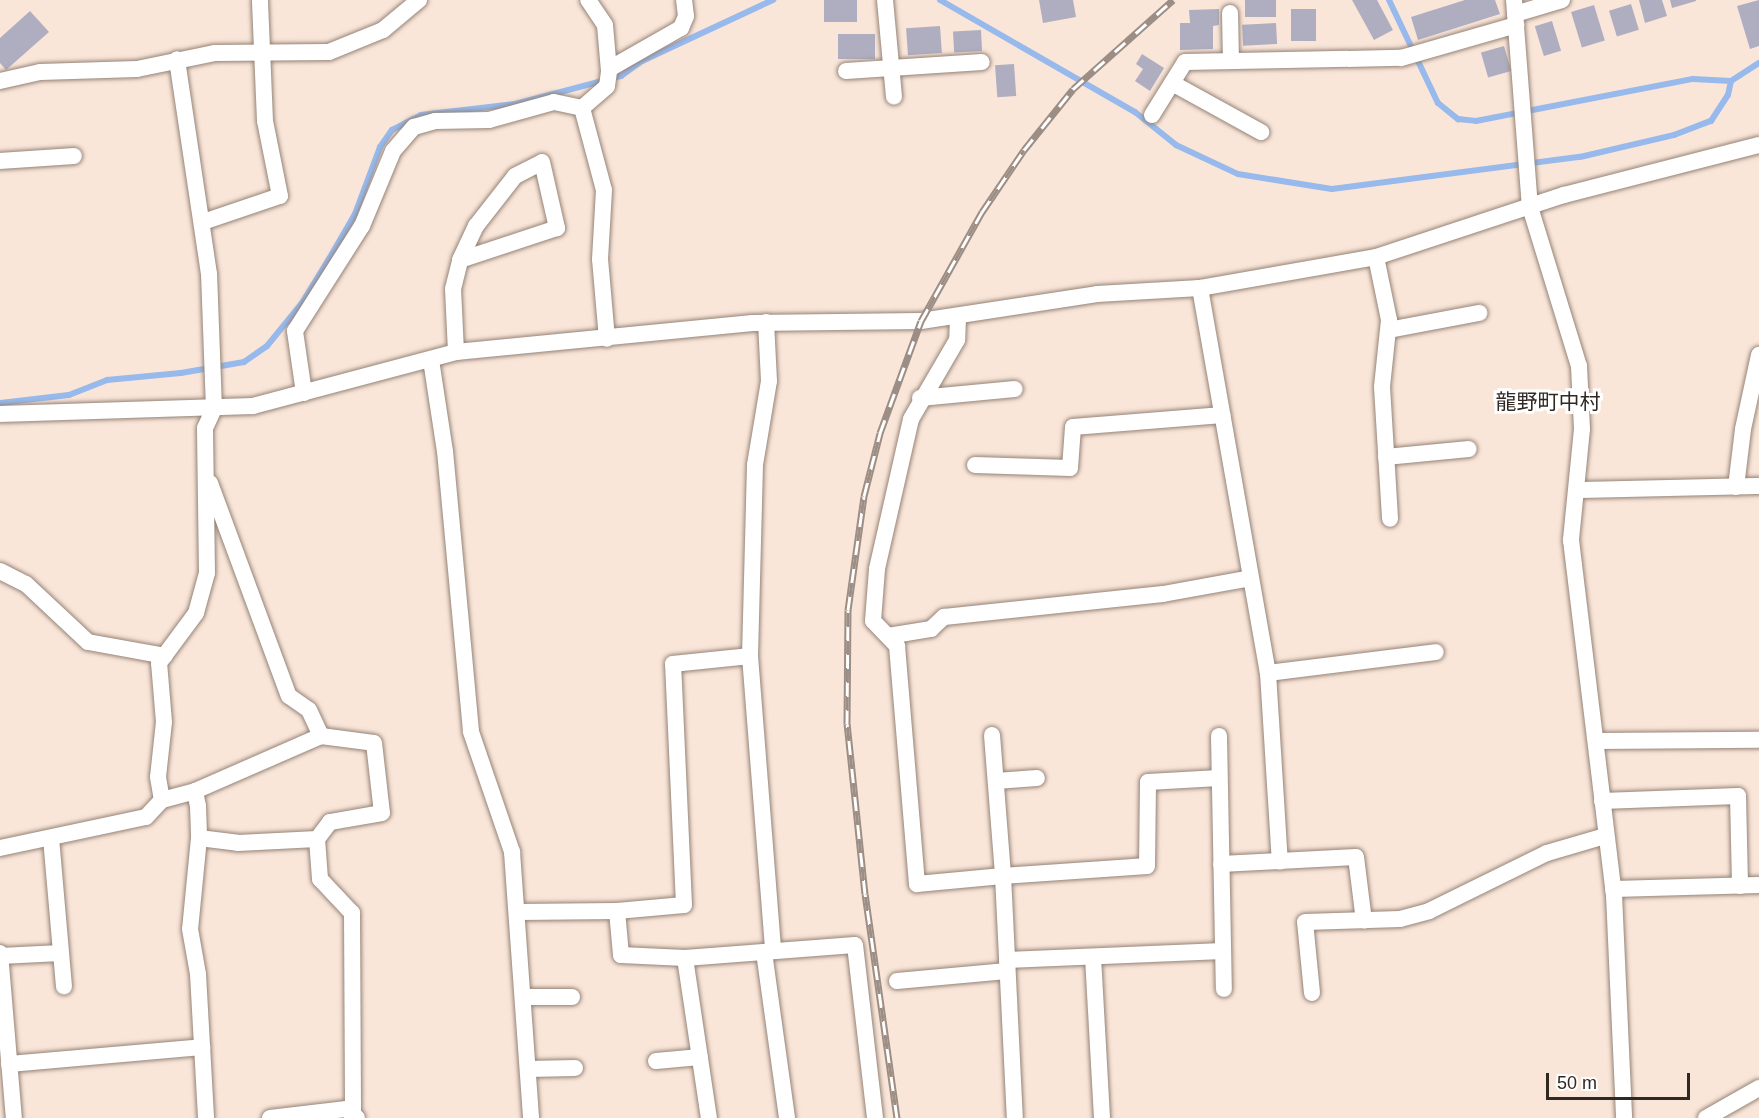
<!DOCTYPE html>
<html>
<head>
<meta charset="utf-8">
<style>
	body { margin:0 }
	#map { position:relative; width:1759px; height:1118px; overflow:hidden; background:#fae6d9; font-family:Arial,"Noto Sans JP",sans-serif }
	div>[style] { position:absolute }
	.stream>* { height:6px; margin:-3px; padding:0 3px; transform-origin:3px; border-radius:3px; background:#97b9ec }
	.building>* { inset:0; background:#afaec1; transform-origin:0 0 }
	.roads { filter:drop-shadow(0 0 2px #948377) drop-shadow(0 0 2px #948377) }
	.street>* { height:16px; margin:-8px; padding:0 8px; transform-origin:8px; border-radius:8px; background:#fff }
	.rail>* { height:7px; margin-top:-3.5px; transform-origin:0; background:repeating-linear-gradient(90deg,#fff 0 14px,#9c8e85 0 28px); box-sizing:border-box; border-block:2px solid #9c8e85 }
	span { translate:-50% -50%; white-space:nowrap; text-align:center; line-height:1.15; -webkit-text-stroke:6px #fff; paint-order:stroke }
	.quarter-label { font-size:21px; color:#2f2823 }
	.scale { position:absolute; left:1546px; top:1073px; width:144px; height:27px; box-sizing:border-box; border:3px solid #2f2823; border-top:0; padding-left:8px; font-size:18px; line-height:21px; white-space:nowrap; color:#2f2823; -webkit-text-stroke:4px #fff; paint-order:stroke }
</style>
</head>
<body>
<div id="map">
	<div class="stream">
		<div style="left:940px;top:0;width:225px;rotate:29.9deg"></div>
		<div style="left:1135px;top:112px;width:53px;rotate:38.8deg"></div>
		<div style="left:1176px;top:145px;width:68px;rotate:25.1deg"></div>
		<div style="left:1238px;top:174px;width:95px;rotate:9.1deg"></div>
		<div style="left:1332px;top:189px;width:250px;rotate:-7.4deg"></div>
		<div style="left:1580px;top:157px;width:97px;rotate:-13.2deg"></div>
		<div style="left:1674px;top:135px;width:40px;rotate:-21deg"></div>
		<div style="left:1711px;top:121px;width:31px;rotate:-57deg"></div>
		<div style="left:1728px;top:95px;width:14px;rotate:-78deg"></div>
		<div style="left:1731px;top:81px;width:33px;rotate:-33deg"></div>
		<div style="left:1389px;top:0;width:114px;rotate:64.6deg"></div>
		<div style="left:1438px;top:103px;width:26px;rotate:39deg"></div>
		<div style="left:1458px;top:119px;width:18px;rotate:6deg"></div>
		<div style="left:1476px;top:121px;width:221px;rotate:-11deg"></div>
		<div style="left:1693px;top:79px;width:38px;rotate:3deg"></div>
		<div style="left:0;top:403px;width:69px;rotate:-6.6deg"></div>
		<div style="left:69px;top:395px;width:41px;rotate:-21.5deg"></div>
		<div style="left:107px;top:380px;width:74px;rotate:-5.4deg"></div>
		<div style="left:181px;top:373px;width:64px;rotate:-9.9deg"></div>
		<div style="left:244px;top:362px;width:28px;rotate:-35deg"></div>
		<div style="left:267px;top:346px;width:55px;rotate:-50.9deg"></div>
		<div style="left:302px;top:303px;width:52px;rotate:-58.5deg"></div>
		<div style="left:329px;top:259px;width:52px;rotate:-60deg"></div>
		<div style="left:355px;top:214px;width:72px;rotate:-69.5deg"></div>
		<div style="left:380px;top:147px;width:21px;rotate:-55deg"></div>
		<div style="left:392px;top:130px;width:33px;rotate:-27deg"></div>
		<div style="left:421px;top:115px;width:95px;rotate:-6.7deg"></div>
		<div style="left:515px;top:104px;width:110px;rotate:-14.8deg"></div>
		<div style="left:621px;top:76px;width:26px;rotate:-36deg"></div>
		<div style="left:642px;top:61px;width:145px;rotate:-25deg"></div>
	</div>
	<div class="building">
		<div style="left:824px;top:0;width:33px;height:22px"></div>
		<div style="clip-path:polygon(1039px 0,1073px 0,1076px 17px,1043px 23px)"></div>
		<div style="left:1245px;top:0;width:31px;height:17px"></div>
		<div style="clip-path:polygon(1352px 0,1377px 0,1393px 30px,1374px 40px)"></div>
		<div style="clip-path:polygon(1465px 0,1495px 0,1500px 14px,1418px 40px,1411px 17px)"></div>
		<div style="clip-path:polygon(1639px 0,1662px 0,1667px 16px,1645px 23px)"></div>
		<div style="clip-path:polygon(1670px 0,1696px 0,1696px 1px,1672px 8px)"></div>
		<div style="clip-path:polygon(1759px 0,1759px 46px,1750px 49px,1737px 6px)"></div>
		<div style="left:1631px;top:4px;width:27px;height:23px;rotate:73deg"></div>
		<div style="left:1594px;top:5px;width:37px;height:24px;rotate:73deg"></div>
		<div style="clip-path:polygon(1219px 9px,1219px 25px,1213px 26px,1213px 49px,1180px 50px,1180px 23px,1190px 23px,1189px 10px)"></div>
		<div style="left:1316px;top:9px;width:32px;height:25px;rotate:90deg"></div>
		<div style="clip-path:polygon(30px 11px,49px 32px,6px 70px,0 63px,0 38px)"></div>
		<div style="left:1552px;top:21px;width:31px;height:18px;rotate:73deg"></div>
		<div style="left:1276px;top:23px;width:21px;height:34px;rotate:87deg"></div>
		<div style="left:940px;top:26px;width:27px;height:34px;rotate:86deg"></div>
		<div style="left:981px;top:30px;width:21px;height:28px;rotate:87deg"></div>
		<div style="left:838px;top:34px;width:37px;height:25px"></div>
		<div style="left:1504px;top:46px;width:26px;height:24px;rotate:74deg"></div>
		<div style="clip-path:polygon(1142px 54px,1164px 68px,1150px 91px,1135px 81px,1143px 69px,1136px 64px)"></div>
		<div style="left:1014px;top:64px;width:32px;height:19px;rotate:86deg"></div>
	</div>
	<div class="roads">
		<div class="street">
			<div style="left:885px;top:0;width:97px;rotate:84.7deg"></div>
			<div style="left:1514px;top:0;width:208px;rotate:85.6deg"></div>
			<div style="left:1530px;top:207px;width:166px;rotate:72.9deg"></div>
			<div style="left:1579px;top:366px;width:63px;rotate:87.3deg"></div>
			<div style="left:1582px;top:429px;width:112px;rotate:95.7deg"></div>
			<div style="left:1571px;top:540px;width:358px;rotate:83.1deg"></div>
			<div style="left:1614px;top:895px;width:223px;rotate:87.4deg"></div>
			<div style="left:1230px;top:13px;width:48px;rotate:88.8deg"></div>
			<div style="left:1515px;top:14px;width:49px;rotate:-16.6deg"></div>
			<div style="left:609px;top:69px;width:83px;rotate:-29.7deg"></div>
			<div style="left:681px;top:28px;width:13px;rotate:-67deg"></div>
			<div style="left:686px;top:16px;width:16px;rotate:-97deg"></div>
			<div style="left:846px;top:71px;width:136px;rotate:-3.8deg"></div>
			<div style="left:0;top:81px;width:41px;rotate:-12.7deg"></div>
			<div style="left:40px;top:72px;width:97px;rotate:-1.8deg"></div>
			<div style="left:137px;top:69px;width:80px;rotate:-11.6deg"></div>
			<div style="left:215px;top:53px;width:114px;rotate:-0.5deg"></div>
			<div style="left:329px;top:52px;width:58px;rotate:-22.2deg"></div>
			<div style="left:383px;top:30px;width:47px;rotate:-39.8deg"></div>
			<div style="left:1172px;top:83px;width:102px;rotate:28.8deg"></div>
			<div style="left:582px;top:108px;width:33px;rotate:-41deg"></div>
			<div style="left:607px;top:86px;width:15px;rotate:-82deg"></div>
			<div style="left:609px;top:71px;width:46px;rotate:-95deg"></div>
			<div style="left:605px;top:25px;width:30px;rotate:-124deg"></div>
			<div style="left:1152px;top:115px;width:62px;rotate:-58.1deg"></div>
			<div style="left:1185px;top:62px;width:216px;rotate:-1.1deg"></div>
			<div style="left:1401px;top:58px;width:120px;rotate:-16deg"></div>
			<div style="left:0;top:161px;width:74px;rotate:-3.9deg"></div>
			<div style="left:203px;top:222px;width:81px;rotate:-18.7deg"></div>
			<div style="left:280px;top:196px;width:76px;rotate:-101.3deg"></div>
			<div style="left:265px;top:121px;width:121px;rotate:-92.4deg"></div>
			<div style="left:1376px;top:257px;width:64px;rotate:78.3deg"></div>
			<div style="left:1389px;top:320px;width:67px;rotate:96deg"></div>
			<div style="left:1382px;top:387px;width:132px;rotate:86.5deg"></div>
			<div style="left:1200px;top:288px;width:391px;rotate:80deg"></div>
			<div style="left:1268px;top:673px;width:189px;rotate:86.4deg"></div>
			<div style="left:958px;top:317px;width:23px;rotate:92deg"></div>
			<div style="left:957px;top:340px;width:91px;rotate:120.2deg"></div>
			<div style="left:911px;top:419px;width:154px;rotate:102.8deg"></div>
			<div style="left:877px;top:569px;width:52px;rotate:94.4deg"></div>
			<div style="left:873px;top:621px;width:35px;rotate:46deg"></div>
			<div style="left:897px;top:646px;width:239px;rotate:85.2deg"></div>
			<div style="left:917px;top:884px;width:86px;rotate:-5.3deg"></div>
			<div style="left:1003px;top:876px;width:242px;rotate:87.2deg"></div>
			<div style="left:766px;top:322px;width:59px;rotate:87.1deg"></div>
			<div style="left:769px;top:381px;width:85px;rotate:99.5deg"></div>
			<div style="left:755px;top:465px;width:191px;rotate:91.5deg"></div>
			<div style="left:750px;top:656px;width:296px;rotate:85.5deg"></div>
			<div style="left:1389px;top:330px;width:92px;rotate:-10.7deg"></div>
			<div style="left:456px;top:352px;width:63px;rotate:-92.7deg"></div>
			<div style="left:453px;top:289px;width:30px;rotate:-76deg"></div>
			<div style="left:460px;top:260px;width:38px;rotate:-65deg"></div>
			<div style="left:476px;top:226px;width:63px;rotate:-52deg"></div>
			<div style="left:515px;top:176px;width:30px;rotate:-27deg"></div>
			<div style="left:542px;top:162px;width:68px;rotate:77.2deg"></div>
			<div style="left:557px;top:228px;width:102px;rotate:161.7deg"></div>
			<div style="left:431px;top:360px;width:92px;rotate:81.3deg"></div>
			<div style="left:445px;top:451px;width:282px;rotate:84.7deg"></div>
			<div style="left:471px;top:732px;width:127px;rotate:71.1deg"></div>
			<div style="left:512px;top:852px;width:267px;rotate:85.9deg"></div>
			<div style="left:304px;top:393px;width:63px;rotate:-98.3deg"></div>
			<div style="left:295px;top:331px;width:125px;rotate:-57.5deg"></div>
			<div style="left:362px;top:226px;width:81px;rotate:-67.5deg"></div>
			<div style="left:393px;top:151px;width:32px;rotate:-49deg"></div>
			<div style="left:414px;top:127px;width:22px;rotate:-16deg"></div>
			<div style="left:435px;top:121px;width:54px;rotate:-1.1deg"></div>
			<div style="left:489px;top:120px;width:67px;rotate:-15.5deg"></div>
			<div style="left:554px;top:102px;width:29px;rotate:12deg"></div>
			<div style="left:582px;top:108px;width:85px;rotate:75deg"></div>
			<div style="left:604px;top:190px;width:69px;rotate:93.3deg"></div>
			<div style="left:600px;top:259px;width:80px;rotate:85deg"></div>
			<div style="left:920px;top:398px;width:95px;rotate:-5.4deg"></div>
			<div style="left:0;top:414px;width:253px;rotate:-1.8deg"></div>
			<div style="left:253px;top:406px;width:210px;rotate:-14.9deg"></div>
			<div style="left:456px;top:352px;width:298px;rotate:-5.6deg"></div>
			<div style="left:753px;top:323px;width:168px;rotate:-0.7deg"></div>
			<div style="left:921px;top:321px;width:178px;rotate:-8.7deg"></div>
			<div style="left:1097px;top:294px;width:103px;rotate:-3.3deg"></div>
			<div style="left:1200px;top:288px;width:179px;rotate:-10deg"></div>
			<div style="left:1376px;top:257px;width:198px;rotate:-18.3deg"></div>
			<div style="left:1564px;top:195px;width:201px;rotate:-14.4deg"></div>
			<div style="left:1386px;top:457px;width:83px;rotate:-5.5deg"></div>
			<div style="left:975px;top:465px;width:95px;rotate:1.8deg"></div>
			<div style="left:1070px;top:468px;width:41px;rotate:-85.8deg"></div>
			<div style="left:1073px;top:427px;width:150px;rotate:-4.6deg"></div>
			<div style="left:210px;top:483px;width:227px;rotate:69.7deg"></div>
			<div style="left:289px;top:696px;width:24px;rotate:35deg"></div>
			<div style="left:309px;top:710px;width:29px;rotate:65deg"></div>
			<div style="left:321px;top:736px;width:53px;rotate:7.5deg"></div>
			<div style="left:374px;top:743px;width:70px;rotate:83.5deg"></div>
			<div style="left:382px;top:813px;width:53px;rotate:170.2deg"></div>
			<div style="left:330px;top:822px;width:21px;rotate:127deg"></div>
			<div style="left:1736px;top:487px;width:58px;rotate:-83.1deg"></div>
			<div style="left:1743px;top:429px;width:76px;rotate:-77.8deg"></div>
			<div style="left:1578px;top:490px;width:181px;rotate:-1.3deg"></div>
			<div style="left:0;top:571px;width:29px;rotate:27deg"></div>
			<div style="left:26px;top:584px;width:85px;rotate:43.1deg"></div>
			<div style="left:88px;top:642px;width:78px;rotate:10.3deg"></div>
			<div style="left:888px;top:636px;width:44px;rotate:-9.2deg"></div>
			<div style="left:931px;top:629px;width:18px;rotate:-43deg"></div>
			<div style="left:944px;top:617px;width:220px;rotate:-6deg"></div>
			<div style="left:1163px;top:594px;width:89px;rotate:-10.3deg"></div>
			<div style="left:1268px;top:673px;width:169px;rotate:-7.1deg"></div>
			<div style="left:992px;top:735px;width:141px;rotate:85.5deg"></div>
			<div style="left:1003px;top:876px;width:144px;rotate:-4deg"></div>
			<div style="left:1147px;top:866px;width:84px;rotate:-89.3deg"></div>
			<div style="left:1148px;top:782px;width:71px;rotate:-3.2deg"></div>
			<div style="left:1219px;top:736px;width:253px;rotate:88.9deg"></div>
			<div style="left:1597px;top:741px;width:162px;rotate:-0.4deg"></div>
			<div style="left:996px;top:781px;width:41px;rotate:-4.2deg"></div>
			<div style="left:195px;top:791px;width:137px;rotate:-23.6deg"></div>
			<div style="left:162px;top:800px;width:34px;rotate:-15deg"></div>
			<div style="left:195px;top:791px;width:15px;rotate:79deg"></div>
			<div style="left:198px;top:806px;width:32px;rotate:88deg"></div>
			<div style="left:199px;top:838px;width:91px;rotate:95.6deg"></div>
			<div style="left:190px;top:929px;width:46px;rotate:79.9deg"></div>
			<div style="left:198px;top:974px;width:144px;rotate:86.8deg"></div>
			<div style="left:1602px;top:801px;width:136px;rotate:-2.1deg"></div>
			<div style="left:1738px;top:796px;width:90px;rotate:88.7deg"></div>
			<div style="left:51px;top:838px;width:149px;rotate:85deg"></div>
			<div style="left:199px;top:838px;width:39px;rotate:7deg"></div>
			<div style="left:238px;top:843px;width:79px;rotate:-2.9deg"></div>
			<div style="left:317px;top:839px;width:40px;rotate:85.7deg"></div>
			<div style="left:320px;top:879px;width:47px;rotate:46.7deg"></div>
			<div style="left:352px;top:913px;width:201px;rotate:89.7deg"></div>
			<div style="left:0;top:848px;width:149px;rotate:-12deg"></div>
			<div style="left:146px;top:817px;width:23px;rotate:-47deg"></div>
			<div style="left:162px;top:800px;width:23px;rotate:-100deg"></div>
			<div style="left:158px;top:777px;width:55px;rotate:-83.8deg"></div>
			<div style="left:164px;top:722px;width:59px;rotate:-94.8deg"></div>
			<div style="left:159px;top:663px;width:62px;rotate:-53.5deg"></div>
			<div style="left:196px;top:613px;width:41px;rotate:-74.6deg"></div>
			<div style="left:207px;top:573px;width:145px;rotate:-90.8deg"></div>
			<div style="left:205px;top:428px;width:21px;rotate:-65deg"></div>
			<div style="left:214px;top:409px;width:135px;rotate:-92.1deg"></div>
			<div style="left:209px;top:274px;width:217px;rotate:-98.5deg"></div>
			<div style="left:1221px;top:864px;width:135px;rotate:-3deg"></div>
			<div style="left:1356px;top:857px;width:64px;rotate:82.9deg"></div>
			<div style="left:1613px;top:889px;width:146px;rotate:-1.6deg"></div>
			<div style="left:617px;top:911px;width:67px;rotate:-5.1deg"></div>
			<div style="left:684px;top:905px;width:241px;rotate:-92.6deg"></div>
			<div style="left:673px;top:664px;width:77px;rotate:-5.9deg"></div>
			<div style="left:518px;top:912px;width:99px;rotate:-0.6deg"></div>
			<div style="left:617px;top:911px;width:44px;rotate:84.8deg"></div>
			<div style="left:621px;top:955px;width:64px;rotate:2.7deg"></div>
			<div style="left:685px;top:958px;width:170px;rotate:-4.4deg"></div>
			<div style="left:855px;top:945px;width:174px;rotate:83.4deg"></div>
			<div style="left:764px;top:952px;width:168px;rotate:82.1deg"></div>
			<div style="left:0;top:953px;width:166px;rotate:85.2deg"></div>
			<div style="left:0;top:956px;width:61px;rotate:-2.8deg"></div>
			<div style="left:1093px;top:957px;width:161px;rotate:86.8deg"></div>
			<div style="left:685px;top:958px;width:162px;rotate:81.5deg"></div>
			<div style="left:1007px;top:960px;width:216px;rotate:-2.4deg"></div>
			<div style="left:897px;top:981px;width:110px;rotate:-5.2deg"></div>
			<div style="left:1312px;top:993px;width:71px;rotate:-95.6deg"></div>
			<div style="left:1305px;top:922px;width:95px;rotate:-1.8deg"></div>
			<div style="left:1400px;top:919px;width:30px;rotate:-15deg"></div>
			<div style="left:1429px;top:911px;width:131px;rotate:-26.2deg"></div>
			<div style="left:1547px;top:853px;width:60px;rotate:-16.3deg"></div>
			<div style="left:524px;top:997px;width:48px"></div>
			<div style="left:656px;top:1061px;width:44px;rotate:-5.2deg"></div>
			<div style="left:9px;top:1064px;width:194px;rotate:-5deg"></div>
			<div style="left:528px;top:1069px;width:47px;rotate:-1.2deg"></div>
			<div style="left:270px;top:1118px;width:77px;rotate:-6.8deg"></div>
			<div style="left:346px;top:1109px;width:14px;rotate:39deg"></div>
			<div style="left:1706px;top:1118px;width:61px;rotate:-29.5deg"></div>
		</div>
	</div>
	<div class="rail">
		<div style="left:897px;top:1118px;width:226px;rotate:-98.1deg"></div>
		<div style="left:865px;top:894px;width:171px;rotate:-96deg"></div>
		<div style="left:847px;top:724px;width:114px;rotate:-89.5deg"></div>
		<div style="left:848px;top:610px;width:115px;rotate:-82deg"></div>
		<div style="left:864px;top:496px;width:65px;rotate:-75.7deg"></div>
		<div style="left:880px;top:433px;width:119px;rotate:-69.9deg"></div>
		<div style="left:921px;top:321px;width:125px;rotate:-60.8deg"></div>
		<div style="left:982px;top:212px;width:75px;rotate:-55.9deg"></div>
		<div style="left:1024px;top:150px;width:78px;rotate:-51.2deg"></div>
		<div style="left:1073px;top:89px;width:134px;rotate:-41.7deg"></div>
	</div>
	<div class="quarter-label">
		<span style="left:1548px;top:402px">龍野町中村</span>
	</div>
	<div class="scale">50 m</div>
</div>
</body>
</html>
